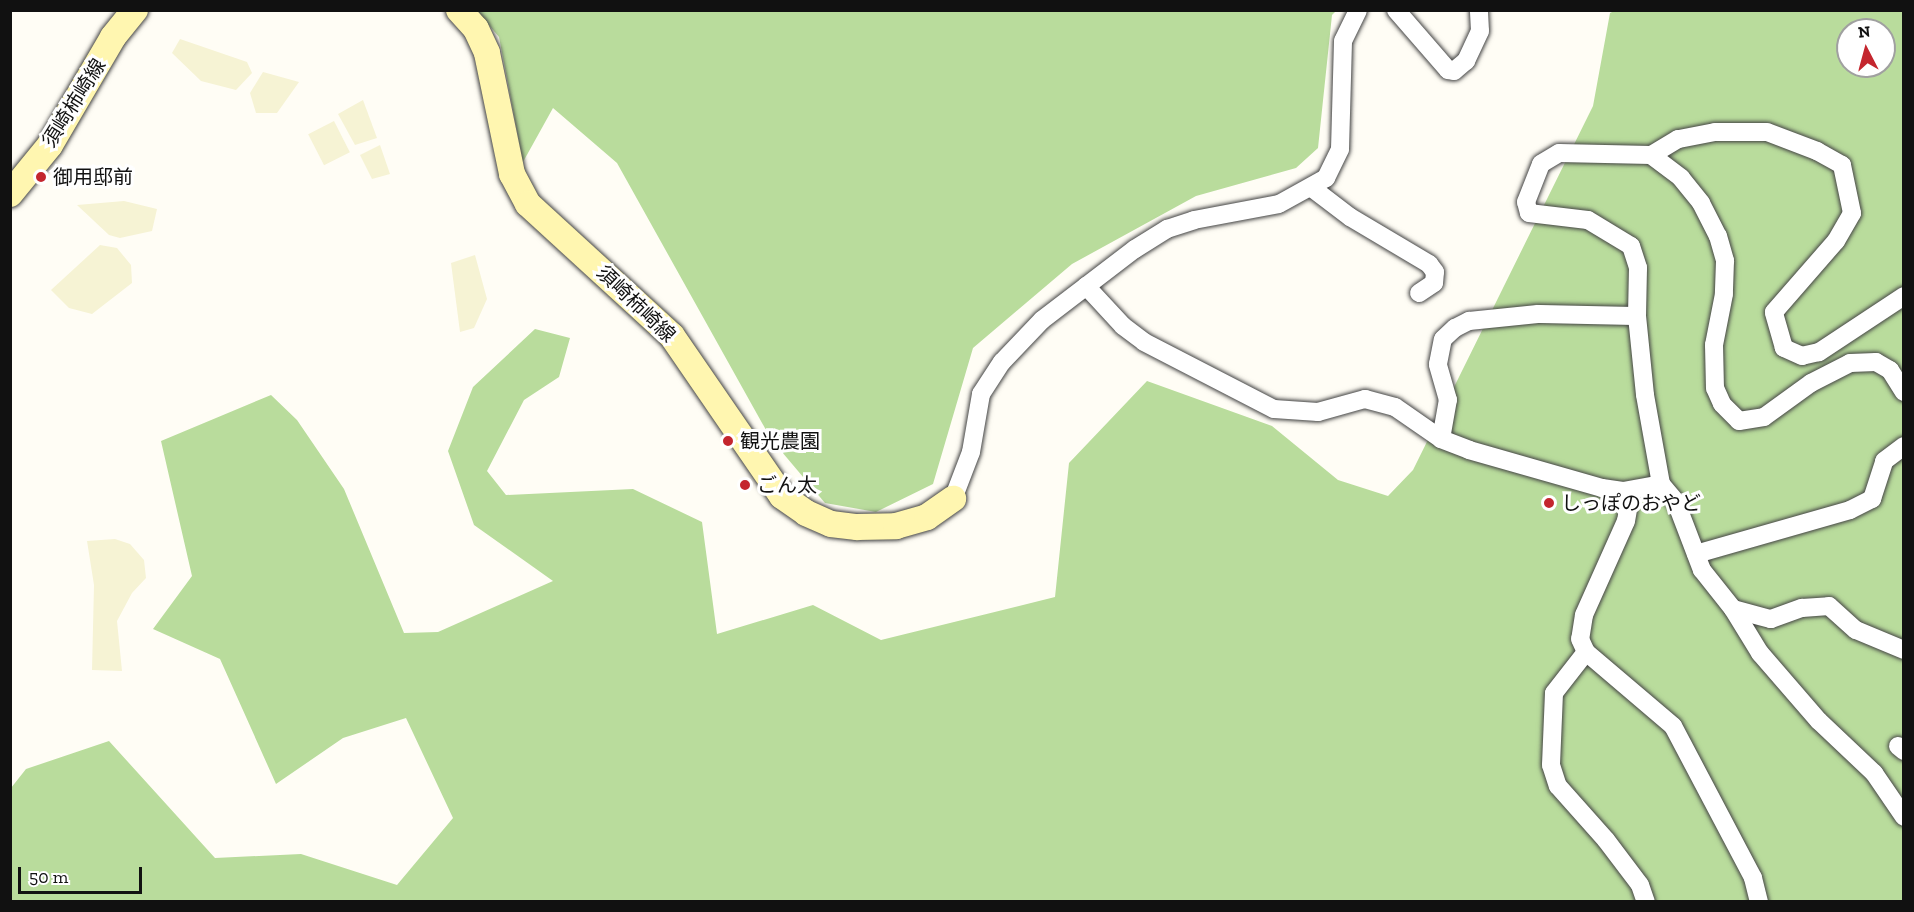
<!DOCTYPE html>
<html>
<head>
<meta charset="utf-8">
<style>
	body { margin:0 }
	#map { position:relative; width:1914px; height:912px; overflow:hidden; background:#fffdf5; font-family:"Zilla Slab","Noto Sans JP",serif }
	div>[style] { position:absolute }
	.farmland>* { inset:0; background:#f6f3d4; transform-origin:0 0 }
	.forest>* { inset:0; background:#b9dc9c }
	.roads { filter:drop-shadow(0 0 2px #444) drop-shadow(0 0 2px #444) }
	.street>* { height:18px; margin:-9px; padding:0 9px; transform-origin:9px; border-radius:9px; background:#fff }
	.secondary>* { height:26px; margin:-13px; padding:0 13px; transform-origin:13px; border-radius:13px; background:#fff6b0 }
	.dots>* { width:16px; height:16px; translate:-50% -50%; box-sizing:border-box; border:3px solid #fff; border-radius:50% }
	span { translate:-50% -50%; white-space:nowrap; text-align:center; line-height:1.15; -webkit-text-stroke:6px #fff; paint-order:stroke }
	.street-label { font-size:20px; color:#111 }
	.poi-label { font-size:20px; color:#111 }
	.left { translate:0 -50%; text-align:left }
	.frame { position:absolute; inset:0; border:12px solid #111; pointer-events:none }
	.north { position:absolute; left:1836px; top:18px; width:60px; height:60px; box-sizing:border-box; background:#fff; border:2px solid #a0a0a0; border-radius:50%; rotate:354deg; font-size:16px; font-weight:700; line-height:24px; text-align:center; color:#111 }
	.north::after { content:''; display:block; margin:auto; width:21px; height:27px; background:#c4262e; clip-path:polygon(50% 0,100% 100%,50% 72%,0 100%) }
	.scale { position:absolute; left:18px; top:867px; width:124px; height:27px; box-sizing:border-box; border:3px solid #111; border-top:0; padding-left:8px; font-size:18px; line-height:21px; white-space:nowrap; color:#111; -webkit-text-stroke:4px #fff; paint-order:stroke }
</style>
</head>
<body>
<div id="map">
	<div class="farmland">
		<div style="clip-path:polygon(180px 39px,247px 62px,252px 73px,236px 90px,201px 81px,172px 53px)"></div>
		<div style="clip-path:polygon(263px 72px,299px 82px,277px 113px,256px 113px,250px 93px)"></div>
		<div style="clip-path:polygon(363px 100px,377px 138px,355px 145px,338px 114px)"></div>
		<div style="left:334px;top:121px;width:35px;height:29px;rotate:63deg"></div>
		<div style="clip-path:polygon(380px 145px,390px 174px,372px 179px,360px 155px)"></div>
		<div style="clip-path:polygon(124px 201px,157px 209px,152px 231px,120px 238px,109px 235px,77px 205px)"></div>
		<div style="clip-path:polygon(100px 245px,117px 248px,131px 265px,132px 283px,92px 314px,69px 308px,51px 290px)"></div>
		<div style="clip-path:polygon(475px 255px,487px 299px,474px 328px,460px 332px,451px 263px)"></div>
		<div style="clip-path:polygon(115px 539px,130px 544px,144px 560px,146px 578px,132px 593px,117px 621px,122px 671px,92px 670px,94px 585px,87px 541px)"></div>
	</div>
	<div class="forest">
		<div style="clip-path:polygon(477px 11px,1336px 11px,1332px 15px,1318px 148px,1296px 168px,1196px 196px,1072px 264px,973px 348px,933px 484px,876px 512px,825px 503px,771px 439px,617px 163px,553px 108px,523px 162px,499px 37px)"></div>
		<div style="clip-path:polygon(evenodd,1614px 11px,1903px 11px,1903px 901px,11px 902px,11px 788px,26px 769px,109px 741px,215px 858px,301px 854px,397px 885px,453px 818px,406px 718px,343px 738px,276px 784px,220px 659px,153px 629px,192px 576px,161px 441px,271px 395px,297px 420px,344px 489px,404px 633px,438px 632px,553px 581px,474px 525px,448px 451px,473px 387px,535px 329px,570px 338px,559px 377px,524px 400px,487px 471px,506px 495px,633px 489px,702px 522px,717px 634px,813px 605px,881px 640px,1055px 597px,1069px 463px,1147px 381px,1272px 426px,1338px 480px,1388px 496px,1413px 470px,1593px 106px,1610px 13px,1614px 11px,1848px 30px,1884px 30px,1884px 66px,1848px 66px,1848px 30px)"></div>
	</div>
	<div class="roads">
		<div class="street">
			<div style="left:1396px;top:10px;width:79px;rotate:49.1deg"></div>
			<div style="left:1448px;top:70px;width:6px;rotate:9deg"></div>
			<div style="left:1454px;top:71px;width:16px;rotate:-40deg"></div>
			<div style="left:1466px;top:61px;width:33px;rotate:-65deg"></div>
			<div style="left:1480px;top:31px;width:21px;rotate:-93deg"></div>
			<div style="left:1651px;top:155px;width:38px;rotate:37deg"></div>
			<div style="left:1681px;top:178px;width:32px;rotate:51deg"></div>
			<div style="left:1701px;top:203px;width:37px;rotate:63deg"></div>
			<div style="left:1718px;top:236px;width:26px;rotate:74deg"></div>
			<div style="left:1725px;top:261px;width:33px;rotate:92deg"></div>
			<div style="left:1724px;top:294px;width:52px;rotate:101.1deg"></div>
			<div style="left:1714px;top:345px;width:43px;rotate:88.7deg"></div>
			<div style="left:1715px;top:388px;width:17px;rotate:66deg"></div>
			<div style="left:1722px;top:404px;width:24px;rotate:45deg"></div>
			<div style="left:1739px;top:421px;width:25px;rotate:-9deg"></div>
			<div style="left:1764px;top:417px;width:58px;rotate:-35.9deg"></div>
			<div style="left:1811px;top:383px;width:44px;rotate:-27.1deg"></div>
			<div style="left:1850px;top:363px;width:26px;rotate:-2deg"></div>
			<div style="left:1876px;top:362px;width:16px;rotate:30deg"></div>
			<div style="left:1890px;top:370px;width:26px;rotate:58deg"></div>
			<div style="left:1312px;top:188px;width:48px;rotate:37.3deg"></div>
			<div style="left:1350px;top:217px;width:92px;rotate:30.7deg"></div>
			<div style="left:1429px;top:264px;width:10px;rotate:53deg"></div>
			<div style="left:1435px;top:272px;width:11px;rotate:95deg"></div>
			<div style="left:1434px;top:283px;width:18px;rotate:146deg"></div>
			<div style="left:1086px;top:286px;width:54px;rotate:47.2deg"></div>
			<div style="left:1123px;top:326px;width:26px;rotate:37deg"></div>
			<div style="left:1144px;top:342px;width:146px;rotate:27.3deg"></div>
			<div style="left:1274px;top:409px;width:44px;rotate:3.9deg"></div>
			<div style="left:1318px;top:412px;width:49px;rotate:-15.5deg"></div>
			<div style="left:1365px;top:399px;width:31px;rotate:15deg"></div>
			<div style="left:1395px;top:407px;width:56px;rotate:34.8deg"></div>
			<div style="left:1441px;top:439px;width:30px;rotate:21deg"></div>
			<div style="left:1469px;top:450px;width:138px;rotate:15.9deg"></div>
			<div style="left:1602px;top:488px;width:21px;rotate:8deg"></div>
			<div style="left:1623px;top:491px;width:39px;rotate:-10deg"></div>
			<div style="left:1904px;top:296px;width:102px;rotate:146.6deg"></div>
			<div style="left:1819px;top:352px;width:17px;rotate:167deg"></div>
			<div style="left:1802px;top:356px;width:20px;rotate:-156deg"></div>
			<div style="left:1784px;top:348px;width:37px;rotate:-106deg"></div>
			<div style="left:1774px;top:312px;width:94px;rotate:-48.9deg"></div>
			<div style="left:1836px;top:241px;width:32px;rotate:-60deg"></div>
			<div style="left:1852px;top:213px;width:49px;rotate:-101.8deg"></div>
			<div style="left:1842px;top:165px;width:29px;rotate:-151deg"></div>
			<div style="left:1817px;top:151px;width:53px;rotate:-159.2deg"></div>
			<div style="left:1767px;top:132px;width:52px;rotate:180deg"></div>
			<div style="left:1715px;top:132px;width:38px;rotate:169deg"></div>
			<div style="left:1678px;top:139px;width:31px;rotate:149deg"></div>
			<div style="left:1651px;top:155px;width:92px;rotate:-178.8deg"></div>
			<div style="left:1559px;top:153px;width:21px;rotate:149deg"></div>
			<div style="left:1541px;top:164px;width:41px;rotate:111.5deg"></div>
			<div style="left:1526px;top:202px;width:11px;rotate:75deg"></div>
			<div style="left:1529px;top:213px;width:59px;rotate:6.8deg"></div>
			<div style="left:1588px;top:220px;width:50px;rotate:31.2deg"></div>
			<div style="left:1631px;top:246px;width:23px;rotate:72deg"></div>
			<div style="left:1638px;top:268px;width:48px;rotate:91.2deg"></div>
			<div style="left:1637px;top:316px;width:79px;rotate:84.2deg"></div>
			<div style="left:1645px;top:395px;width:90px;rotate:79.8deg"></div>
			<div style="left:1661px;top:484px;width:23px;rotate:50deg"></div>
			<div style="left:1676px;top:502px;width:73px;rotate:69.1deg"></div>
			<div style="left:1702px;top:570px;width:50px;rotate:51.5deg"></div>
			<div style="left:1733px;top:609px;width:52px;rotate:58.5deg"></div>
			<div style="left:1760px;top:653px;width:90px;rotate:49.1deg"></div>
			<div style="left:1819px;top:721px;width:76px;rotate:43.4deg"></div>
			<div style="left:1874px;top:773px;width:53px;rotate:55.7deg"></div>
			<div style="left:1441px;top:439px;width:40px;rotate:-80deg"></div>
			<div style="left:1448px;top:400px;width:37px;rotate:-106deg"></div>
			<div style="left:1438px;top:364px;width:25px;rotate:-79deg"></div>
			<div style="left:1443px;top:339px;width:16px;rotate:-43deg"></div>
			<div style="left:1455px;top:328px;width:16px;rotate:-27deg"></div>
			<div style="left:1469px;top:321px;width:69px;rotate:-5.8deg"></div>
			<div style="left:1538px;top:314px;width:99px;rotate:1.2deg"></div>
			<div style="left:1623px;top:491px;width:14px;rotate:65deg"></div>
			<div style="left:1629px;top:504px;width:17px;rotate:100deg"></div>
			<div style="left:1626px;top:521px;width:103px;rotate:114.1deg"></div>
			<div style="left:1584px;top:615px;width:24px;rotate:99deg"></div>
			<div style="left:1580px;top:639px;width:14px;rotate:65deg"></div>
			<div style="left:1586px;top:652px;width:114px;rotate:40.4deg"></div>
			<div style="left:1673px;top:726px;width:172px;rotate:62.2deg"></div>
			<div style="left:1753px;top:878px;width:25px;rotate:76deg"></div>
			<div style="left:953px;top:499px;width:50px;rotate:-69deg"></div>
			<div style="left:971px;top:452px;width:59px;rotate:-80.2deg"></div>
			<div style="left:981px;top:394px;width:38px;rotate:-57deg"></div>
			<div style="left:1002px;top:362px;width:58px;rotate:-46.4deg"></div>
			<div style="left:1042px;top:320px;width:117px;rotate:-37.4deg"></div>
			<div style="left:1135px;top:249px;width:38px;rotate:-32deg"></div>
			<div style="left:1167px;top:229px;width:28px;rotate:-18deg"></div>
			<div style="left:1194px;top:220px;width:86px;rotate:-10.7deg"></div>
			<div style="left:1279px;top:204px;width:54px;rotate:-29deg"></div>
			<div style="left:1326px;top:178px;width:32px;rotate:-64deg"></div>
			<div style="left:1340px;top:149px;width:108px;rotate:-88.4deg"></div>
			<div style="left:1343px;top:41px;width:34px;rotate:-64deg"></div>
			<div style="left:1696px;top:554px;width:160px;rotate:-15.9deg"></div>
			<div style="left:1850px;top:510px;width:25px;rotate:-27deg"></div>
			<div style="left:1872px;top:499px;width:40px;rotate:-72deg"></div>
			<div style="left:1884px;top:461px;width:25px;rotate:-37deg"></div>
			<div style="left:1733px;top:609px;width:39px;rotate:15deg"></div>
			<div style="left:1771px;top:619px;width:33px;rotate:-20deg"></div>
			<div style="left:1802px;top:608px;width:27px;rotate:-4deg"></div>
			<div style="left:1829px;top:606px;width:36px;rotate:42deg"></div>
			<div style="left:1856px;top:630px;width:52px;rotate:22.6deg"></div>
			<div style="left:1586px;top:652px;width:52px;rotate:128deg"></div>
			<div style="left:1554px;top:693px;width:72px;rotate:92.4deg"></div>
			<div style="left:1551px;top:765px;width:22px;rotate:72deg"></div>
			<div style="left:1558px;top:786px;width:72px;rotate:48.4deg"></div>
			<div style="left:1606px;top:840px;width:56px;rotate:52.9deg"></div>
			<div style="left:1640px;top:885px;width:18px;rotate:71deg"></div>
			<div style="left:1898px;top:746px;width:8px;rotate:40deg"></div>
		</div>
		<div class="secondary">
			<div style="left:459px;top:10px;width:25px;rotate:48deg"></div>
			<div style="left:476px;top:29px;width:26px;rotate:65deg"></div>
			<div style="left:487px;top:53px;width:124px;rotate:78.3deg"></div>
			<div style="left:512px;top:174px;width:34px;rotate:62deg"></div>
			<div style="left:528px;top:204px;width:195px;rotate:42.5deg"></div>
			<div style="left:672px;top:336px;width:194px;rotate:55.5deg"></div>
			<div style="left:782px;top:496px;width:29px;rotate:35deg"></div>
			<div style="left:806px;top:513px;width:27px;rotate:24deg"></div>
			<div style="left:831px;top:524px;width:26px;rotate:7deg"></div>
			<div style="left:857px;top:527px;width:39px;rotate:-1deg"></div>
			<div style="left:896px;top:526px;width:32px;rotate:-16deg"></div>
			<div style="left:927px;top:517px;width:32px;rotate:-35deg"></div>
			<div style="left:10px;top:194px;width:63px;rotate:-50.8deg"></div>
			<div style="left:50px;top:145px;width:125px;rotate:-59.7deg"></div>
			<div style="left:113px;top:37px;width:35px;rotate:-51deg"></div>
		</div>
	</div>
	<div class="dots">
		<div style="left:41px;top:177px;background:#c4262e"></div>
		<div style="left:728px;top:441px;background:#c4262e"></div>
		<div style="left:745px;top:485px;background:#c4262e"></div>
		<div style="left:1549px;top:503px;background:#c4262e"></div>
	</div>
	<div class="street-label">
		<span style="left:74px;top:103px;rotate:-58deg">須崎柿崎線</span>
		<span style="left:636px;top:304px;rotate:44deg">須崎柿崎線</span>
	</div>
	<div class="poi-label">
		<span class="left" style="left:53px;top:177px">御用邸前</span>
		<span class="left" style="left:740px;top:441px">観光農園</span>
		<span class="left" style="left:757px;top:485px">ごん太</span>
		<span class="left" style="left:1561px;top:503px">しっぽのおやど</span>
	</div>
	<div class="frame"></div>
	<div class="north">N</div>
	<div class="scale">50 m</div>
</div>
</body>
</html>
